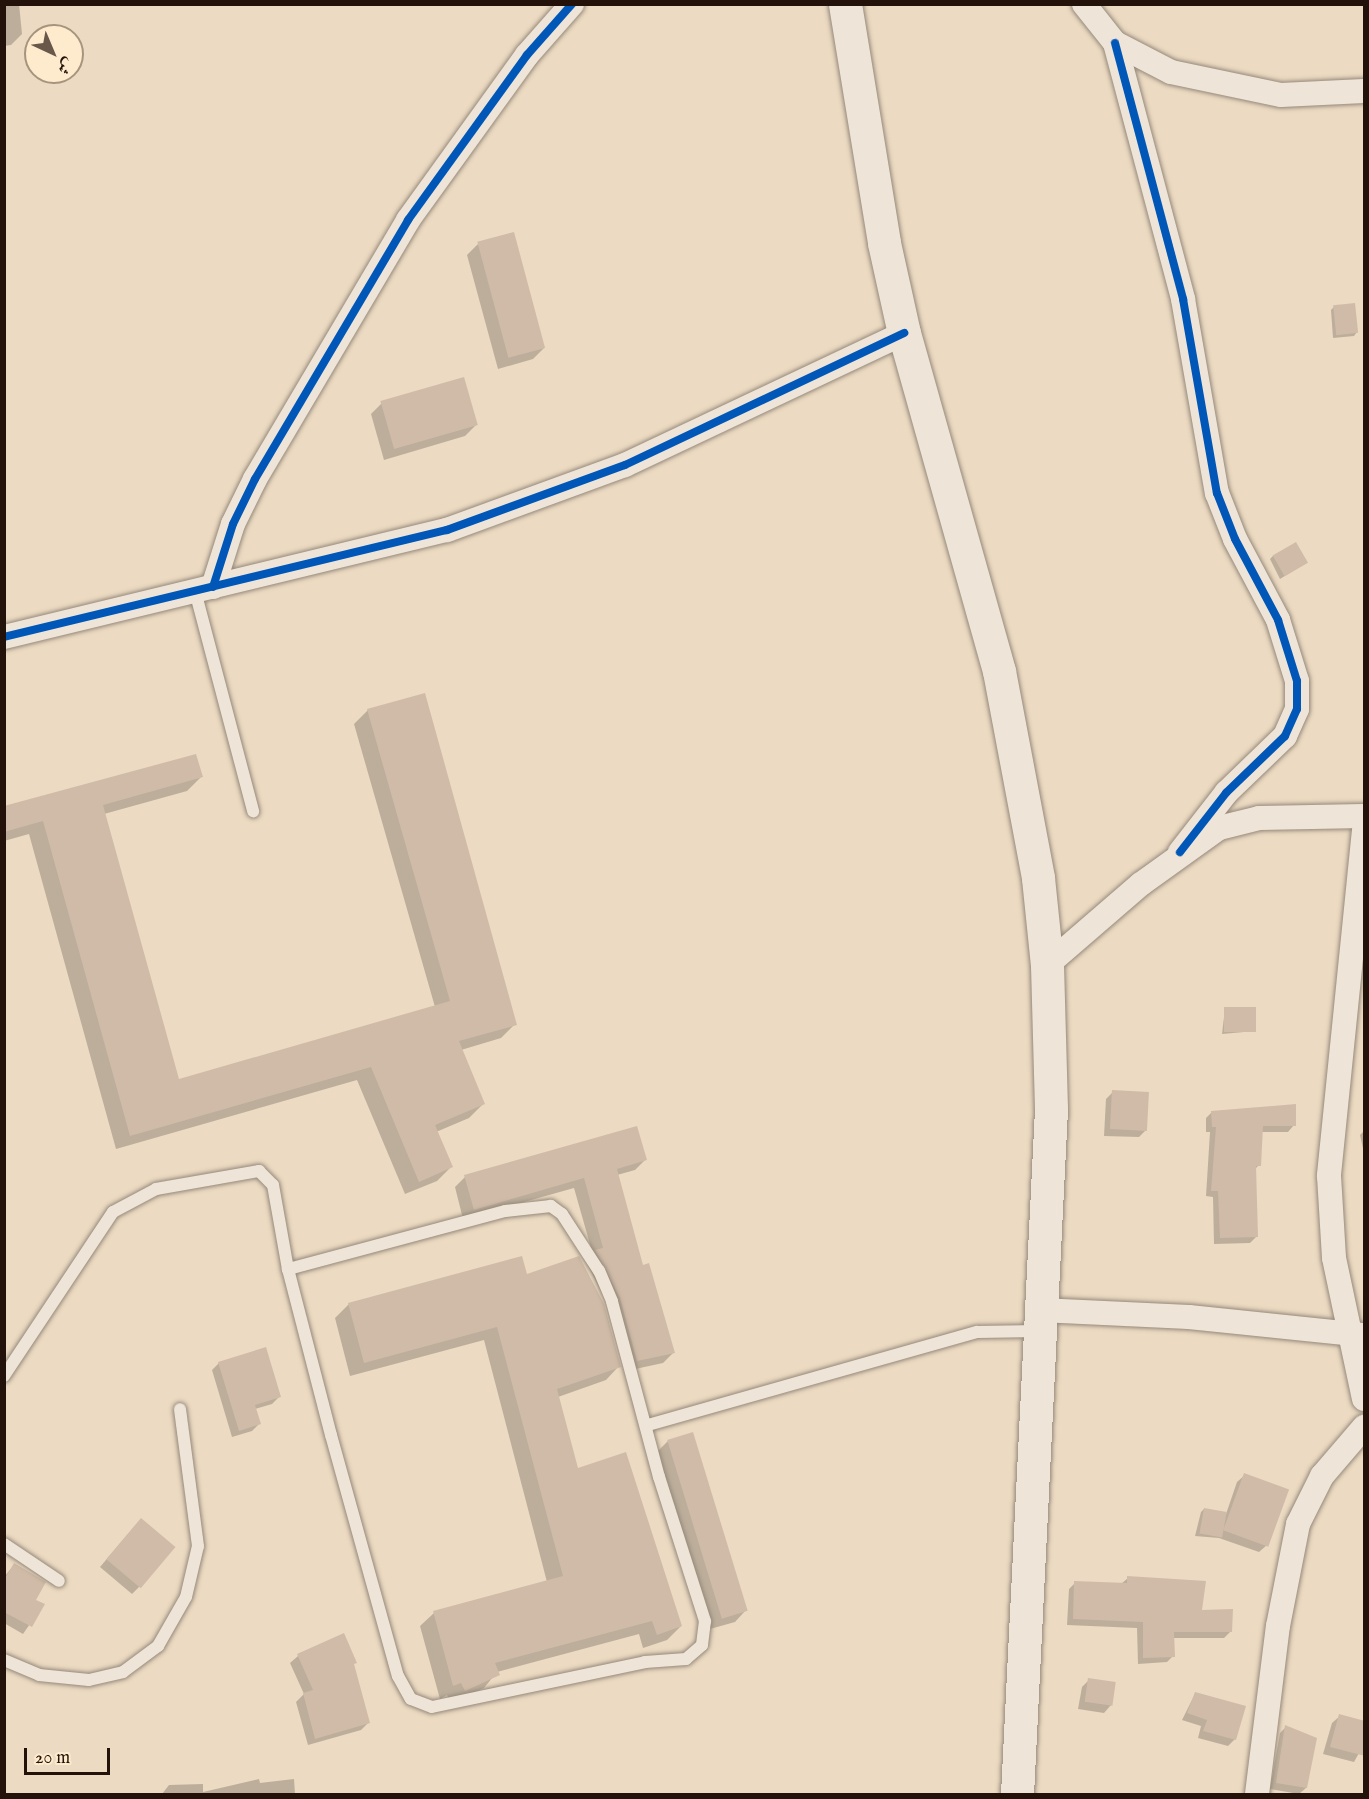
<!DOCTYPE html>
<html>
<head>
<meta charset="utf-8">
<style>
	body { margin:0 }
	#map { position:relative; width:1369px; height:1799px; overflow:hidden; background:#ecdac2; font-family:"IM FELL English",Amiri,serif }
	div>[style] { position:absolute }
	.shadow>* { inset:0; background:#0003 }
	.building>* { inset:0; background:#d0bba8; transform-origin:0 0 }
	.roads { filter:drop-shadow(0 0 2px #95897a) drop-shadow(0 0 2px #95897a) }
	.lane>* { height:12px; margin:-6px; padding:0 6px; transform-origin:6px; border-radius:6px; background:#eee5d8 }
	.street>* { height:24px; margin:-12px; padding:0 12px; transform-origin:12px; border-radius:12px; background:#eee5d8 }
	.secondary>* { height:33px; margin:-16.5px; padding:0 16.5px; transform-origin:16.5px; border-radius:16.5px; background:#eee5d8 }
	.cycleway>* { height:8px; margin:-4px; padding:0 4px; transform-origin:4px; border-radius:4px; background:#0057b8 }
	span { translate:-50% -50%; white-space:nowrap; text-align:center; line-height:1.15; -webkit-text-stroke:4.5px #feeacc; paint-order:stroke }
	.frame { position:absolute; inset:0; border:6px solid #231209; pointer-events:none }
	.north { position:absolute; left:24px; top:24px; width:60px; height:60px; box-sizing:border-box; background:#feeacc; border:2px solid #a6947e; border-radius:50%; rotate:136deg; font-size:16px; font-weight:700; line-height:24px; text-align:center; color:#231209 }
	.north::after { content:''; display:block; margin:auto; width:21px; height:27px; background:#69584a; clip-path:polygon(50% 0,100% 100%,50% 72%,0 100%) }
	.scale { position:absolute; left:24px; top:1748px; width:86px; height:27px; box-sizing:border-box; border:3px solid #231209; border-top:0; padding-left:8px; font-size:18px; line-height:21px; white-space:nowrap; color:#231209; -webkit-text-stroke:4px #feeacc; paint-order:stroke }
</style>
</head>
<body>
<div id="map">
	<div class="shadow">
		<div style="clip-path:polygon(4px 4px,19px 4px,22px 34px,11px 45px,4px 46px)"></div>
		<div style="clip-path:polygon(478px 244px,544px 348px,533px 359px,498px 369px,467px 255px)"></div>
		<div style="clip-path:polygon(1334px 307px,1357px 332px,1354px 336px,1333px 338px,1331px 310px)"></div>
		<div style="clip-path:polygon(382px 403px,476px 425px,465px 436px,384px 460px,371px 414px)"></div>
		<div style="clip-path:polygon(1273px 556px,1306px 563px,1280px 579px,1270px 559px)"></div>
		<div style="clip-path:polygon(368px 710px,515px 1024px,501px 1038px,461px 1050px,483px 1104px,469px 1118px,436px 1132px,451px 1167px,437px 1181px,405px 1194px,357px 1080px,116px 1149px,29px 834px,4px 841px,4px 808px,201px 777px,187px 791px,104px 814px,178px 1081px,435px 1007px,354px 724px)"></div>
		<div style="clip-path:polygon(1225px 1009px,1255px 1031px,1222px 1034px)"></div>
		<div style="clip-path:polygon(1113px 1092px,1146px 1130px,1139px 1137px,1104px 1136px,1106px 1099px)"></div>
		<div style="clip-path:polygon(1212px 1112px,1294px 1125px,1288px 1132px,1261px 1132px,1259px 1165px,1254px 1170px,1256px 1237px,1250px 1243px,1214px 1244px,1213px 1197px,1206px 1196px,1210px 1132px,1206px 1132px,1206px 1118px)"></div>
		<div style="clip-path:polygon(1364px 1131px,1364px 1153px,1360px 1135px)"></div>
		<div style="clip-path:polygon(645px 1160px,635px 1170px,617px 1175px,642px 1267px,673px 1353px,663px 1363px,626px 1371px,610px 1309px,586px 1262px,593px 1255px,574px 1188px,463px 1219px,455px 1187px,465px 1177px)"></div>
		<div style="clip-path:polygon(526px 1276px,619px 1366px,606px 1380px,558px 1397px,577px 1470px,681px 1626px,667px 1640px,643px 1648px,639px 1634px,497px 1672px,484px 1688px,451px 1703px,447px 1695px,440px 1699px,420px 1626px,434px 1613px,547px 1582px,484px 1340px,350px 1376px,335px 1318px,349px 1304px)"></div>
		<div style="clip-path:polygon(219px 1363px,280px 1396px,272px 1404px,255px 1409px,259px 1424px,252px 1431px,232px 1437px,212px 1370px)"></div>
		<div style="clip-path:polygon(668px 1441px,746px 1610px,735px 1622px,710px 1629px,657px 1452px)"></div>
		<div style="clip-path:polygon(1245px 1475px,1267px 1545px,1259px 1552px,1219px 1538px,1195px 1536px,1201px 1512px,1204px 1509px,1226px 1514px,1237px 1482px)"></div>
		<div style="clip-path:polygon(134px 1527px,139px 1587px,132px 1594px,100px 1567px)"></div>
		<div style="clip-path:polygon(14px 1565px,34px 1600px,43px 1605px,23px 1634px,4px 1623px,4px 1577px)"></div>
		<div style="clip-path:polygon(1128px 1578px,1231px 1631px,1224px 1638px,1173px 1638px,1173px 1656px,1167px 1662px,1138px 1664px,1137px 1628px,1067px 1625px,1069px 1589px,1075px 1583px,1121px 1584px)"></div>
		<div style="clip-path:polygon(343px 1635px,368px 1723px,361px 1730px,308px 1745px,296px 1702px,304px 1694px,290px 1663px,298px 1656px)"></div>
		<div style="clip-path:polygon(1089px 1680px,1111px 1705px,1104px 1713px,1078px 1709px,1082px 1687px)"></div>
		<div style="clip-path:polygon(1195px 1694px,1235px 1739px,1228px 1746px,1198px 1738px,1201px 1726px,1182px 1720px)"></div>
		<div style="clip-path:polygon(1340px 1716px,1364px 1744px,1354px 1762px,1323px 1754px,1332px 1723px)"></div>
		<div style="clip-path:polygon(1286px 1727px,1306px 1788px,1299px 1794px,1270px 1789px,1280px 1733px)"></div>
		<div style="clip-path:polygon(259px 1779px,260px 1783px,294px 1779px,295px 1794px,162px 1794px,169px 1785px,203px 1784px,203px 1792px)"></div>
	</div>
	<div class="building">
		<div style="left:514px;top:232px;width:120px;height:38px;rotate:75deg"></div>
		<div style="left:1355px;top:303px;width:30px;height:22px;rotate:84deg"></div>
		<div style="left:464px;top:377px;width:50px;height:87px;rotate:74deg"></div>
		<div style="left:1296px;top:542px;width:24px;height:27px;rotate:60deg"></div>
		<div style="clip-path:polygon(425px 693px,517px 1025px,459px 1041px,485px 1104px,435px 1125px,453px 1167px,419px 1182px,371px 1067px,130px 1136px,43px 821px,4px 832px,4px 806px,196px 754px,203px 777px,103px 805px,179px 1079px,450px 1001px,367px 709px)"></div>
		<div style="left:1224px;top:1007px;width:32px;height:25px"></div>
		<div style="left:1112px;top:1090px;width:37px;height:39px;rotate:3deg"></div>
		<div style="clip-path:polygon(1296px 1104px,1296px 1126px,1263px 1126px,1261px 1166px,1256px 1166px,1258px 1237px,1220px 1238px,1218px 1191px,1211px 1191px,1216px 1127px,1212px 1127px,1211px 1111px)"></div>
		<div style="clip-path:polygon(637px 1126px,647px 1160px,617px 1169px,643px 1265px,649px 1263px,675px 1353px,637px 1361px,620px 1298px,595px 1250px,603px 1248px,584px 1178px,474px 1210px,464px 1175px)"></div>
		<div style="clip-path:polygon(522px 1256px,527px 1274px,579px 1256px,604px 1304px,621px 1367px,557px 1389px,578px 1468px,626px 1452px,682px 1626px,657px 1635px,652px 1621px,495px 1663px,500px 1675px,465px 1691px,461px 1683px,453px 1686px,433px 1611px,563px 1576px,497px 1327px,364px 1363px,348px 1303px)"></div>
		<div style="clip-path:polygon(266px 1347px,281px 1397px,255px 1405px,261px 1424px,239px 1431px,218px 1362px)"></div>
		<div style="left:693px;top:1432px;width:187px;height:27px;rotate:73deg"></div>
		<div style="left:1244px;top:1473px;width:48px;height:61px;rotate:20deg"></div>
		<div style="left:1204px;top:1508px;width:23px;height:26px;rotate:10deg"></div>
		<div style="left:141px;top:1518px;width:45px;height:54px;rotate:40deg"></div>
		<div style="clip-path:polygon(14px 1563px,46px 1582px,36px 1600px,45px 1604px,32px 1627px,4px 1612px,4px 1580px)"></div>
		<div style="clip-path:polygon(1127px 1576px,1206px 1581px,1202px 1610px,1233px 1609px,1232px 1632px,1174px 1632px,1175px 1657px,1143px 1658px,1143px 1622px,1073px 1619px,1074px 1581px,1127px 1583px)"></div>
		<div style="clip-path:polygon(344px 1633px,357px 1663px,354px 1664px,370px 1723px,315px 1739px,303px 1693px,313px 1690px,297px 1654px)"></div>
		<div style="left:1088px;top:1678px;width:28px;height:24px;rotate:8deg"></div>
		<div style="clip-path:polygon(1195px 1692px,1246px 1706px,1236px 1740px,1203px 1731px,1207px 1720px,1187px 1713px)"></div>
		<div style="clip-path:polygon(1339px 1714px,1365px 1721px,1365px 1756px,1330px 1747px)"></div>
		<div style="clip-path:polygon(1285px 1725px,1317px 1738px,1307px 1788px,1276px 1783px)"></div>
	</div>
	<div class="roads">
		<div class="lane">
			<div style="left:195px;top:591px;width:228px;rotate:75.2deg"></div>
			<div style="left:4px;top:1376px;width:197px;rotate:-56.4deg"></div>
			<div style="left:113px;top:1212px;width:49px;rotate:-28.1deg"></div>
			<div style="left:156px;top:1189px;width:105px;rotate:-9.9deg"></div>
			<div style="left:259px;top:1171px;width:20px;rotate:45deg"></div>
			<div style="left:273px;top:1185px;width:85px;rotate:79.9deg"></div>
			<div style="left:288px;top:1269px;width:171px;rotate:75.5deg"></div>
			<div style="left:331px;top:1435px;width:250px;rotate:74.5deg"></div>
			<div style="left:398px;top:1676px;width:26px;rotate:61deg"></div>
			<div style="left:411px;top:1699px;width:22px;rotate:21deg"></div>
			<div style="left:432px;top:1707px;width:218px;rotate:-11.9deg"></div>
			<div style="left:645px;top:1662px;width:41px;rotate:-4.2deg"></div>
			<div style="left:686px;top:1659px;width:21px;rotate:-41deg"></div>
			<div style="left:702px;top:1645px;width:24px;rotate:-83deg"></div>
			<div style="left:705px;top:1621px;width:151px;rotate:-107.7deg"></div>
			<div style="left:659px;top:1477px;width:182px;rotate:-105deg"></div>
			<div style="left:612px;top:1301px;width:33px;rotate:-113deg"></div>
			<div style="left:599px;top:1271px;width:68px;rotate:-123deg"></div>
			<div style="left:562px;top:1214px;width:14px;rotate:-144deg"></div>
			<div style="left:551px;top:1206px;width:46px;rotate:173.8deg"></div>
			<div style="left:505px;top:1211px;width:225px;rotate:165deg"></div>
			<div style="left:648px;top:1425px;width:342px;rotate:-15.8deg"></div>
			<div style="left:977px;top:1332px;width:61px;rotate:-0.9deg"></div>
			<div style="left:4px;top:1544px;width:66px;rotate:33.9deg"></div>
			<div style="left:4px;top:1660px;width:38px;rotate:23deg"></div>
			<div style="left:39px;top:1675px;width:50px;rotate:5.7deg"></div>
			<div style="left:89px;top:1680px;width:35px;rotate:-13deg"></div>
			<div style="left:123px;top:1672px;width:44px;rotate:-36.6deg"></div>
			<div style="left:158px;top:1646px;width:56px;rotate:-60.3deg"></div>
			<div style="left:186px;top:1597px;width:52px;rotate:-76.8deg"></div>
			<div style="left:198px;top:1546px;width:138px;rotate:-97.5deg"></div>
		</div>
		<div class="street">
			<div style="left:1084px;top:4px;width:50px;rotate:51.5deg"></div>
			<div style="left:1115px;top:43px;width:63px;rotate:27.4deg"></div>
			<div style="left:1171px;top:72px;width:112px;rotate:11.8deg"></div>
			<div style="left:1281px;top:95px;width:83px;rotate:-2.8deg"></div>
			<div style="left:1115px;top:43px;width:265px;rotate:75.1deg"></div>
			<div style="left:1183px;top:299px;width:197px;rotate:80.1deg"></div>
			<div style="left:1217px;top:493px;width:49px;rotate:68.6deg"></div>
			<div style="left:1235px;top:539px;width:92px;rotate:62deg"></div>
			<div style="left:1278px;top:620px;width:64px;rotate:72.7deg"></div>
			<div style="left:1297px;top:681px;width:28px;rotate:90deg"></div>
			<div style="left:1297px;top:709px;width:30px;rotate:114deg"></div>
			<div style="left:1285px;top:736px;width:82px;rotate:136deg"></div>
			<div style="left:1226px;top:793px;width:75px;rotate:127.9deg"></div>
			<div style="left:213px;top:587px;width:66px;rotate:-72.4deg"></div>
			<div style="left:233px;top:524px;width:50px;rotate:-63.9deg"></div>
			<div style="left:255px;top:479px;width:301px;rotate:-59.4deg"></div>
			<div style="left:408px;top:220px;width:203px;rotate:-54.2deg"></div>
			<div style="left:527px;top:55px;width:68px;rotate:-48.6deg"></div>
			<div style="left:4px;top:637px;width:456px;rotate:-13.6deg"></div>
			<div style="left:447px;top:530px;width:189px;rotate:-20.1deg"></div>
			<div style="left:625px;top:465px;width:309px;rotate:-25.3deg"></div>
			<div style="left:1364px;top:830px;width:348px;rotate:95.8deg"></div>
			<div style="left:1329px;top:1176px;width:82px;rotate:86.5deg"></div>
			<div style="left:1334px;top:1258px;width:144px;rotate:78deg"></div>
			<div style="left:1047px;top:965px;width:124px;rotate:-40.8deg"></div>
			<div style="left:1141px;top:884px;width:96px;rotate:-35.7deg"></div>
			<div style="left:1219px;top:828px;width:41px;rotate:-14deg"></div>
			<div style="left:1259px;top:818px;width:105px;rotate:-1.1deg"></div>
			<div style="left:1040px;top:1310px;width:149px;rotate:2.7deg"></div>
			<div style="left:1189px;top:1317px;width:176px;rotate:5.9deg"></div>
			<div style="left:1257px;top:1794px;width:169px;rotate:-82.9deg"></div>
			<div style="left:1278px;top:1626px;width:104px;rotate:-78.9deg"></div>
			<div style="left:1298px;top:1524px;width:54px;rotate:-63.4deg"></div>
			<div style="left:1322px;top:1476px;width:65px;rotate:-49.4deg"></div>
		</div>
		<div class="secondary">
			<div style="left:845px;top:4px;width:242px;rotate:80.7deg"></div>
			<div style="left:884px;top:243px;width:92px;rotate:77.5deg"></div>
			<div style="left:904px;top:333px;width:351px;rotate:74.3deg"></div>
			<div style="left:999px;top:671px;width:211px;rotate:79.3deg"></div>
			<div style="left:1038px;top:878px;width:87px;rotate:84.1deg"></div>
			<div style="left:1047px;top:965px;width:144px;rotate:88.4deg"></div>
			<div style="left:1051px;top:1109px;width:686px;rotate:92.84deg"></div>
		</div>
	</div>
	<div class="cycleway">
		<div style="left:1115px;top:43px;width:265px;rotate:75.1deg"></div>
		<div style="left:1183px;top:299px;width:197px;rotate:80.1deg"></div>
		<div style="left:1217px;top:493px;width:49px;rotate:68.6deg"></div>
		<div style="left:1235px;top:539px;width:92px;rotate:62deg"></div>
		<div style="left:1278px;top:620px;width:64px;rotate:72.7deg"></div>
		<div style="left:1297px;top:681px;width:28px;rotate:90deg"></div>
		<div style="left:1297px;top:709px;width:30px;rotate:114deg"></div>
		<div style="left:1285px;top:736px;width:82px;rotate:136deg"></div>
		<div style="left:1226px;top:793px;width:75px;rotate:127.9deg"></div>
		<div style="left:213px;top:587px;width:66px;rotate:-72.4deg"></div>
		<div style="left:233px;top:524px;width:50px;rotate:-63.9deg"></div>
		<div style="left:255px;top:479px;width:301px;rotate:-59.4deg"></div>
		<div style="left:408px;top:220px;width:203px;rotate:-54.2deg"></div>
		<div style="left:527px;top:55px;width:68px;rotate:-48.6deg"></div>
		<div style="left:4px;top:637px;width:456px;rotate:-13.6deg"></div>
		<div style="left:447px;top:530px;width:189px;rotate:-20.1deg"></div>
		<div style="left:625px;top:465px;width:309px;rotate:-25.3deg"></div>
	</div>
	<div class="frame"></div>
	<div class="north">ش</div>
	<div class="scale">20 m</div>
</div>
</body>
</html>
